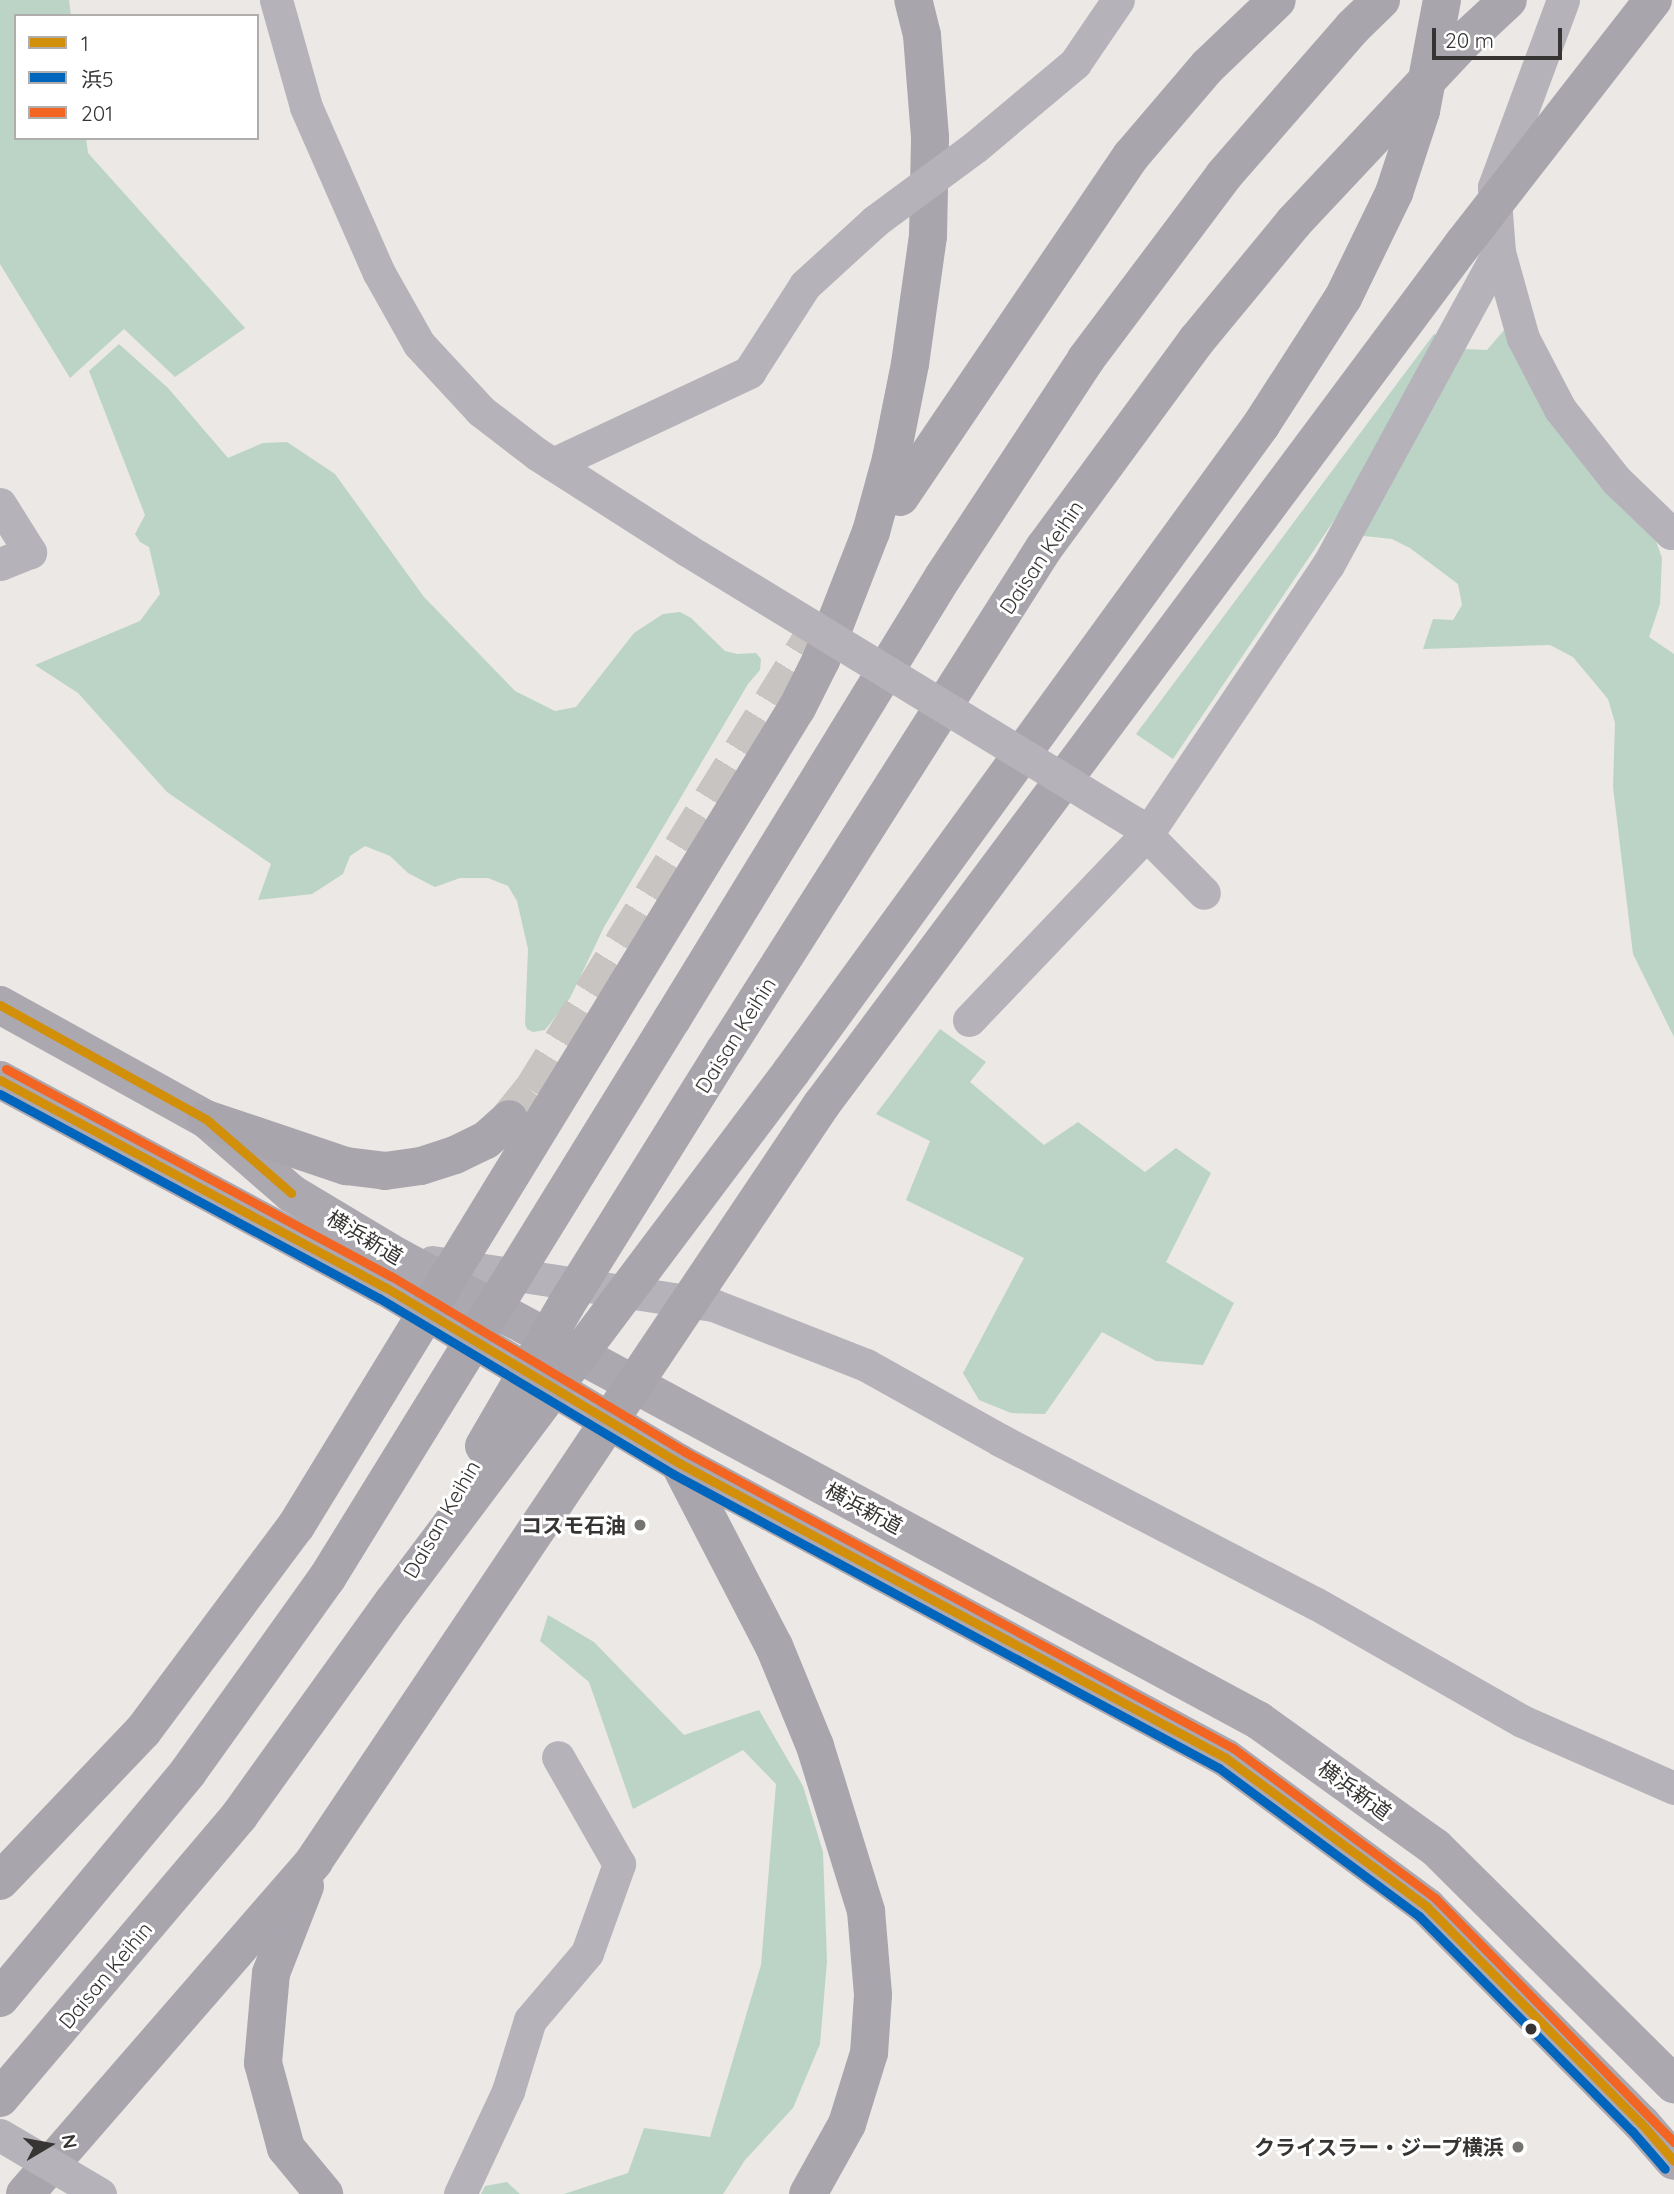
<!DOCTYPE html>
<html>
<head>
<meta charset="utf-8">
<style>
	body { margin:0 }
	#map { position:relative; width:1674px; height:2194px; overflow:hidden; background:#ebe8e5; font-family:Quicksand,"Noto Sans JP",sans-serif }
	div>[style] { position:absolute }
	.green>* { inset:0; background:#bbd4c6 }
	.motorway-tunnel>* { height:38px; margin-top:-19px; transform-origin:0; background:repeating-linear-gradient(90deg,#c7c4c1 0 38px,transparent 0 57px) }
	.minor>* { height:33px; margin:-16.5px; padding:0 16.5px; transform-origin:16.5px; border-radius:16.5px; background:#b5b2b9 }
	.trunk>* { height:38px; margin:-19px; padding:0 19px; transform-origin:19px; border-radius:19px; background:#aca8b0 }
	.motorway>* { height:38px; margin:-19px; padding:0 19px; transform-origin:19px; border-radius:19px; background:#a9a5ad }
	.minor-bridge>* { height:33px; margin:-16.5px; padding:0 16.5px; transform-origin:16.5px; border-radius:16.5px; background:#b5b2b9 }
	.motorway-bridge>* { height:38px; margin:-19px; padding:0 19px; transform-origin:19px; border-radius:19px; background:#a9a5ad }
	.bus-1>* { height:9px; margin:-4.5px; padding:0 4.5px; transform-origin:4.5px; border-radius:4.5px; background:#d18f0a }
	.bus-2>* { height:9px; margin:-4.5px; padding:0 4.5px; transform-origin:4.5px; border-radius:4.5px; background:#0065bd }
	.bus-3>* { height:9px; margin:-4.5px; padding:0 4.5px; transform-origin:4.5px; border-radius:4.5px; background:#f26522 }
	.dots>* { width:19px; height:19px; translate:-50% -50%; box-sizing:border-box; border:4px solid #fff; border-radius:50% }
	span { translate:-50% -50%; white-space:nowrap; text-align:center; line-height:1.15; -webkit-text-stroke:6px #fff; paint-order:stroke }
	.street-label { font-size:21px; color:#373533 }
	.poi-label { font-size:21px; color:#373533; font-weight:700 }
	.right { translate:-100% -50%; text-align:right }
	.legend { position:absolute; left:14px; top:14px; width:245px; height:126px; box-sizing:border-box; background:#fff; border:2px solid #afaead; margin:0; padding:9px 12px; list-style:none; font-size:21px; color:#373533 }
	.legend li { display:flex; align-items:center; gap:14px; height:35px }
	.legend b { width:35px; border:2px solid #afaead }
	.north { position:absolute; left:14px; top:2110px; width:70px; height:70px; -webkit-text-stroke:5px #fff; paint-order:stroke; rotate:80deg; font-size:19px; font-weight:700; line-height:28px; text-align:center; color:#373533 }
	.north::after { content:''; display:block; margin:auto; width:24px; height:32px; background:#373533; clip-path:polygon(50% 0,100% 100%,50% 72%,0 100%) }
	.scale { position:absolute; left:1432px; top:28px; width:130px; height:32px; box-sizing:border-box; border:4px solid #373533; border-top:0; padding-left:9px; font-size:21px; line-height:24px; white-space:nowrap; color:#373533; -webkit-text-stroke:5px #fff; paint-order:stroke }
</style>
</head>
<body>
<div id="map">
	<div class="green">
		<div style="clip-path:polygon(0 0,69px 0,71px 16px,16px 16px,16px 138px,86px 138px,88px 153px,245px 328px,175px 377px,124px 329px,70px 378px,0 264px)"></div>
		<div style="clip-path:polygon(1505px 329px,1655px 538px,1662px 558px,1660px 604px,1649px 637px,1674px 654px,1674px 1037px,1633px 954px,1613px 787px,1615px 723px,1608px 699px,1573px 657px,1550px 645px,1423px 649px,1433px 619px,1453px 620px,1462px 605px,1458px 584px,1410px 548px,1392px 539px,1364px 536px,1339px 513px,1173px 759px,1136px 734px,1434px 334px,1464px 349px,1487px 350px)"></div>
		<div style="clip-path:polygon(119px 344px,168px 388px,228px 458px,263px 443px,287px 442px,335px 474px,424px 597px,515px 691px,555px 711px,576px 707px,634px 633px,663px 614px,680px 612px,691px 618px,725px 651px,737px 654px,756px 653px,761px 659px,760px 670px,748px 684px,604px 927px,570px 998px,545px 1030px,533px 1032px,527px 1029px,525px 1024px,528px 949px,517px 901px,508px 886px,488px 878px,460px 878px,435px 887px,408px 873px,390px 856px,365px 846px,350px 856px,343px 874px,312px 894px,258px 900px,271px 864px,167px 792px,78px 693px,35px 665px,140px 621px,160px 594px,149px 547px,140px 542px,135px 534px,145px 515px,89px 371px)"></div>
		<div style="clip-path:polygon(940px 1029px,986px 1062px,970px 1082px,1044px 1145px,1078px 1122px,1145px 1172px,1176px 1148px,1211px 1173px,1166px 1262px,1234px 1303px,1203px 1365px,1156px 1361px,1102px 1332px,1045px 1414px,1011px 1413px,979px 1400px,963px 1373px,1024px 1258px,906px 1200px,930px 1141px,876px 1114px)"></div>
		<div style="clip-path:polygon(548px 1615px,594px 1642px,684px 1735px,759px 1710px,803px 1786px,823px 1852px,827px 1961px,820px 2044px,793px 2108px,745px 2160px,723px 2194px,564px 2194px,628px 2173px,644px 2128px,710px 2137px,761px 1965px,776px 1784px,743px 1750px,633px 1809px,589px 1682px,540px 1641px)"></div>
		<div style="clip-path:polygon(507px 2182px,520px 2194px,481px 2194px,485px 2186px)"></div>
	</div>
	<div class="motorway-tunnel">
		<div style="left:509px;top:1119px;width:36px;rotate:-51deg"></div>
		<div style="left:532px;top:1091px;width:567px;rotate:-58.27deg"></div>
	</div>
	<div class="minor">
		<div style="left:276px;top:0;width:111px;rotate:74.3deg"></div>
		<div style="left:306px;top:107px;width:181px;rotate:66.3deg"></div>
		<div style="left:379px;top:273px;width:81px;rotate:60.6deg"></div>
		<div style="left:419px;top:344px;width:91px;rotate:47.2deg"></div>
		<div style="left:481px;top:411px;width:71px;rotate:37.5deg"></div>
		<div style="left:537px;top:454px;width:178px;rotate:32.6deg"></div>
		<div style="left:1563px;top:0;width:199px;rotate:110.3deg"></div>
		<div style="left:1494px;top:187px;width:65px;rotate:85.6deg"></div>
		<div style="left:1499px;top:252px;width:89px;rotate:74.4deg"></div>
		<div style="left:1523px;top:338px;width:80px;rotate:62.5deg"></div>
		<div style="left:1560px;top:409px;width:90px;rotate:51.7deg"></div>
		<div style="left:1616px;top:480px;width:76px;rotate:43.9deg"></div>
		<div style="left:1671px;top:533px;width:4px;rotate:-45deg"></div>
		<div style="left:975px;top:147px;width:131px;rotate:-40deg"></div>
		<div style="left:1075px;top:63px;width:76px;rotate:-55.7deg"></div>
		<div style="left:553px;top:464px;width:217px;rotate:-25.1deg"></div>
		<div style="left:749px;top:372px;width:103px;rotate:-57.2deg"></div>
		<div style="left:805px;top:285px;width:95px;rotate:-42.4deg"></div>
		<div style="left:0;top:504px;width:57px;rotate:58deg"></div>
		<div style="left:30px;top:552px;width:32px;rotate:158deg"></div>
		<div style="left:1135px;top:823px;width:98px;rotate:45.4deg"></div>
		<div style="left:969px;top:1020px;width:257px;rotate:-46.3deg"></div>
		<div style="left:1147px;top:834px;width:324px;rotate:-56.1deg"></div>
		<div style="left:1328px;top:565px;width:357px;rotate:-61.4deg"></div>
		<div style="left:432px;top:1262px;width:284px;rotate:8.7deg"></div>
		<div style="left:713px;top:1305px;width:164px;rotate:21.4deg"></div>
		<div style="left:866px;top:1365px;width:154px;rotate:29.2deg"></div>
		<div style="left:1000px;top:1440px;width:355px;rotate:27.4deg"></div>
		<div style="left:1315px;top:1603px;width:238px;rotate:29.7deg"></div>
		<div style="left:1522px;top:1721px;width:166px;rotate:23.8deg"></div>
		<div style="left:460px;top:2194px;width:114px;rotate:-65deg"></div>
		<div style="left:508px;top:2091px;width:74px;rotate:-72.8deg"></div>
		<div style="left:530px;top:2020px;width:88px;rotate:-49.6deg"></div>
		<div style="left:587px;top:1953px;width:95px;rotate:-70.2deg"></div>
		<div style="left:619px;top:1864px;width:123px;rotate:-119.7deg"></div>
	</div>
	<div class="trunk">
		<div style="left:0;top:1005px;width:235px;rotate:29deg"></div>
		<div style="left:206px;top:1119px;width:113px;rotate:41deg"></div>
		<div style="left:291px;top:1193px;width:125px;rotate:30.9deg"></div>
		<div style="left:398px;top:1257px;width:977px;rotate:28.3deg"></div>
		<div style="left:1258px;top:1720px;width:218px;rotate:35.7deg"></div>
		<div style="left:1435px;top:1847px;width:337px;rotate:44.8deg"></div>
		<div style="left:0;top:1080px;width:437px;rotate:28.3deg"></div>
		<div style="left:385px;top:1287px;width:343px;rotate:30.9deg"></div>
		<div style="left:679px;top:1463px;width:621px;rotate:28.34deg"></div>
		<div style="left:1226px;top:1758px;width:250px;rotate:36.5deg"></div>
		<div style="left:1427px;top:1907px;width:304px;rotate:45.3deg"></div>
		<div style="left:1641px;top:2123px;width:50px;rotate:49deg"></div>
	</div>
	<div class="motorway">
		<div style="left:900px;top:497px;width:412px;rotate:-55.9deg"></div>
		<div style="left:1131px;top:156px;width:118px;rotate:-49.5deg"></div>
		<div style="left:1208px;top:66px;width:95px;rotate:-43.7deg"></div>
		<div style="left:627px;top:985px;width:325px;rotate:-58.5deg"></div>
		<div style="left:797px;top:708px;width:54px;rotate:-63.4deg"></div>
		<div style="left:821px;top:660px;width:137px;rotate:-68.7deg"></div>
		<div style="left:871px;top:532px;width:76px;rotate:-74.7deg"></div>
		<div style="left:891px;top:459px;width:97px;rotate:-78.7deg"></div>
		<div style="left:910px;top:364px;width:129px;rotate:-82deg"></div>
		<div style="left:928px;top:236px;width:99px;rotate:-88.8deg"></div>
		<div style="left:930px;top:137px;width:102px;rotate:-94.5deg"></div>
		<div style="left:922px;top:35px;width:36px;rotate:-104deg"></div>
		<div style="left:672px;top:1019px;width:518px;rotate:-58.49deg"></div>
		<div style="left:943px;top:577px;width:261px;rotate:-56.7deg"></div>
		<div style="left:1086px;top:359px;width:230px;rotate:-53.1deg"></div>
		<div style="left:1224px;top:175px;width:196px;rotate:-48.9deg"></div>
		<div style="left:1353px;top:27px;width:39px;rotate:-44deg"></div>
		<div style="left:725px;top:1050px;width:595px;rotate:-57.57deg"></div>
		<div style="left:1044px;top:548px;width:257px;rotate:-53.7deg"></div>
		<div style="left:1196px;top:341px;width:154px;rotate:-50.5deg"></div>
		<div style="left:1294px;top:222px;width:251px;rotate:-46.8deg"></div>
		<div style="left:1466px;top:39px;width:57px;rotate:-42.9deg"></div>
		<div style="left:791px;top:1072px;width:800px;rotate:-54deg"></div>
		<div style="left:822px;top:1104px;width:1073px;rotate:-53.3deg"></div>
		<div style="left:206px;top:1119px;width:148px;rotate:18.6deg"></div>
		<div style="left:346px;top:1166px;width:39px;rotate:7deg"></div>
		<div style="left:385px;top:1171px;width:36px;rotate:-8deg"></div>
		<div style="left:421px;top:1166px;width:36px;rotate:-18deg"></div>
		<div style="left:455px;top:1155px;width:34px;rotate:-26deg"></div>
		<div style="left:486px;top:1140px;width:31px;rotate:-42deg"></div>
		<div style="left:679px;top:1463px;width:206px;rotate:62.6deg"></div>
		<div style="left:774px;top:1646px;width:108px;rotate:67.7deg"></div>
		<div style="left:815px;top:1746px;width:173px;rotate:72.8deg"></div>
		<div style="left:866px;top:1911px;width:84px;rotate:85.2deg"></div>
		<div style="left:873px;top:1995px;width:58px;rotate:93.9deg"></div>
		<div style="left:869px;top:2053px;width:74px;rotate:107.2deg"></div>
		<div style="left:847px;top:2124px;width:80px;rotate:119.1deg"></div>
		<div style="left:0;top:1881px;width:207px;rotate:-46.4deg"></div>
		<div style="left:305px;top:1886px;width:93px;rotate:111.3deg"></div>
		<div style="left:271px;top:1973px;width:90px;rotate:95.1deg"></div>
		<div style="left:263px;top:2063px;width:88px;rotate:74.9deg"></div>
		<div style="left:286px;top:2148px;width:60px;rotate:50.4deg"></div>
		<div style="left:0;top:1998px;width:294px;rotate:-50.2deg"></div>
		<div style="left:0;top:2098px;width:370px;rotate:-49.7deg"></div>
		<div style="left:239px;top:1816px;width:264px;rotate:-54.3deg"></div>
		<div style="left:25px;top:2194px;width:441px;rotate:-49deg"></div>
	</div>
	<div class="minor-bridge">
		<div style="left:875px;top:221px;width:124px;rotate:-36.5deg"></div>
		<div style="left:687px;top:550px;width:525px;rotate:31.36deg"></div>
		<div style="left:0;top:2135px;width:116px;rotate:30.5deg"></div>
	</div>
	<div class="motorway-bridge">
		<div style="left:1463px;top:244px;width:309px;rotate:-52.1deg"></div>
		<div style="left:1261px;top:425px;width:151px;rotate:-57.2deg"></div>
		<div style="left:1343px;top:298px;width:117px;rotate:-64.1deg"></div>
		<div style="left:1394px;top:193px;width:86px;rotate:-71.8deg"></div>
		<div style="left:1421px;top:111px;width:113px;rotate:-79.3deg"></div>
		<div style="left:484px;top:1446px;width:163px;rotate:-59.8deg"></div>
		<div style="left:566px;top:1305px;width:301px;rotate:-58.1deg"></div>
		<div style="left:393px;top:1602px;width:663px;rotate:-53.1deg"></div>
		<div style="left:143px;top:1731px;width:256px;rotate:-53.3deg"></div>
		<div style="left:296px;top:1526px;width:634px;rotate:-58.54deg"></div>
		<div style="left:188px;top:1772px;width:239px;rotate:-54.4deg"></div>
		<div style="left:327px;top:1578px;width:657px;rotate:-58.32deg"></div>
		<div style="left:314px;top:1861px;width:912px;rotate:-56.14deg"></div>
	</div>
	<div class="bus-1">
		<div style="left:0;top:1005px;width:235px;rotate:29deg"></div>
		<div style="left:206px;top:1119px;width:113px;rotate:41deg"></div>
		<div style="left:0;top:1080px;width:437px;rotate:28.3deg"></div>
		<div style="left:385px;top:1287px;width:343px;rotate:30.9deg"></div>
		<div style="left:679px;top:1463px;width:621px;rotate:28.34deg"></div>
		<div style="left:1226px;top:1758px;width:250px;rotate:36.5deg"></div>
		<div style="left:1427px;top:1907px;width:304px;rotate:45.3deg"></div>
		<div style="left:1641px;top:2123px;width:50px;rotate:49deg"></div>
	</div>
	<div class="bus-2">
		<div style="left:0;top:1094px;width:430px;rotate:28.3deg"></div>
		<div style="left:379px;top:1298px;width:343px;rotate:30.9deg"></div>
		<div style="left:673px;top:1474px;width:620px;rotate:28.3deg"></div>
		<div style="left:1219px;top:1768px;width:249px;rotate:36.5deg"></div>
		<div style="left:1419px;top:1916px;width:303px;rotate:45.3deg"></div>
		<div style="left:1632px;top:2131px;width:50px;rotate:49deg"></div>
	</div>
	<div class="bus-3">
		<div style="left:6px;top:1069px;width:437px;rotate:28.3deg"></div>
		<div style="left:391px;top:1276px;width:343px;rotate:30.9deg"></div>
		<div style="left:685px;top:1452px;width:623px;rotate:28.38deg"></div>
		<div style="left:1233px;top:1748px;width:252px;rotate:36.6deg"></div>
		<div style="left:1435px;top:1898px;width:342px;rotate:45.6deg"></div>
	</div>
	<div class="dots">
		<div style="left:640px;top:1525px;background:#767471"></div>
		<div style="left:1531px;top:2029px;background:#373533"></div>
		<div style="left:1518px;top:2147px;background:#767471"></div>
	</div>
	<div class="street-label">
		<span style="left:1041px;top:557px;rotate:-56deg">Daisan Keihin</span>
		<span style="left:735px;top:1035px;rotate:-58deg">Daisan Keihin</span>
		<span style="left:365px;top:1237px;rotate:31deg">横浜新道</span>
		<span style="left:864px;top:1508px;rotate:28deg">横浜新道</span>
		<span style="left:441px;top:1519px;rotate:-60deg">Daisan Keihin</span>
		<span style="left:1355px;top:1790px;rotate:36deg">横浜新道</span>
		<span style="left:105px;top:1975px;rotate:-50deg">Daisan Keihin</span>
	</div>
	<div class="poi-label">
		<span class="right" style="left:626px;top:1525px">コスモ石油</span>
		<span class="right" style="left:1504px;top:2147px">クライスラー・ジープ横浜</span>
	</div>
	<ul class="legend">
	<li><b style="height:9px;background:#d18f0a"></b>1</li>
	<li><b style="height:9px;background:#0065bd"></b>浜5</li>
	<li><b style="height:9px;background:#f26522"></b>201</li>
	</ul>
	<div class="north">N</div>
	<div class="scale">20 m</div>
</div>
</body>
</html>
